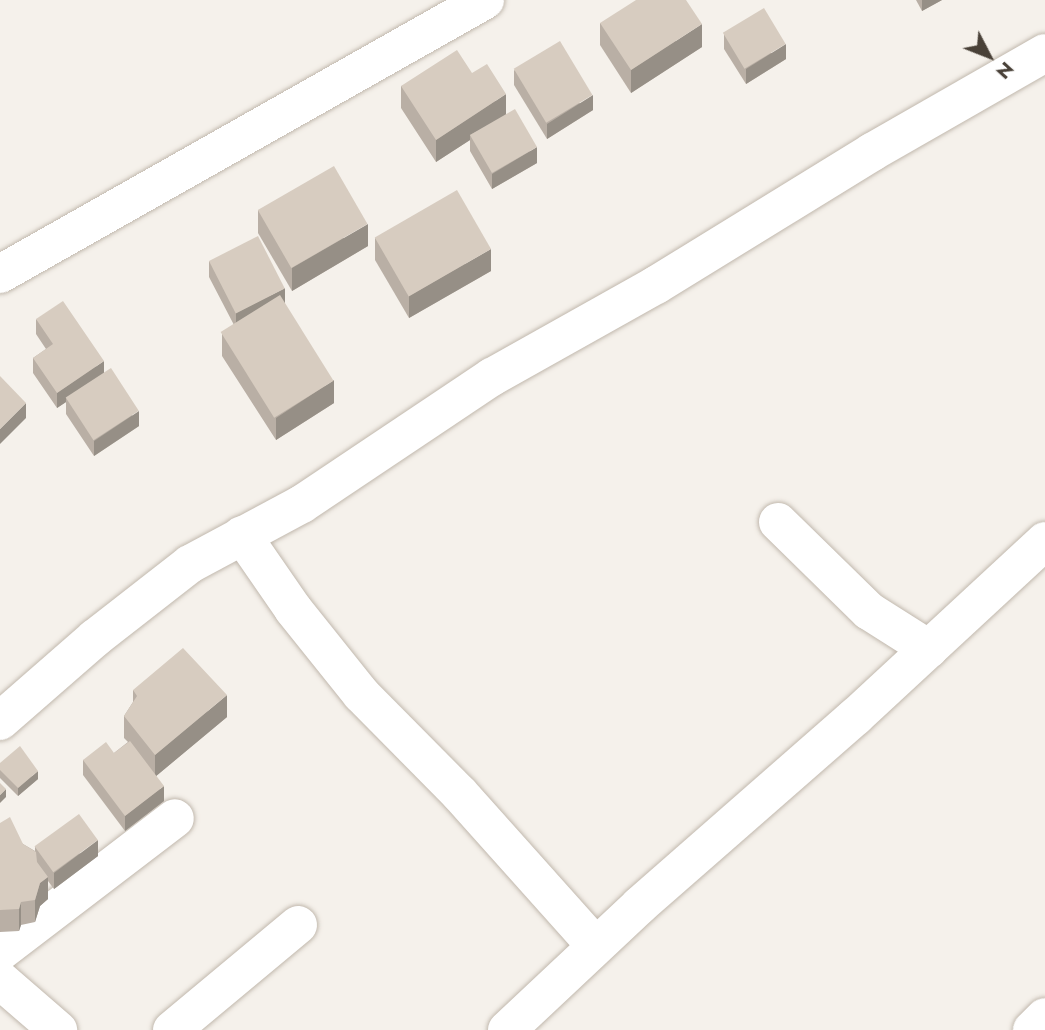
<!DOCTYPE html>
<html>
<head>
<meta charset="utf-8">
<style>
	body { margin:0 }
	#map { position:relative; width:1045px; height:1030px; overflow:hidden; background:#f5f1eb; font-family:Jost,sans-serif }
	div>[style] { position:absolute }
	.roads { filter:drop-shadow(0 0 2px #c1b8ad) drop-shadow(0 0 2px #c1b8ad) }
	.minor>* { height:38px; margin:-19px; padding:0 19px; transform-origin:19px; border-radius:19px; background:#fff }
	.wall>* { inset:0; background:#b9afa5 }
	.shaded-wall>* { inset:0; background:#968f86 }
	.building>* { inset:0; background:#d7ccc0; transform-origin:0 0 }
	span { translate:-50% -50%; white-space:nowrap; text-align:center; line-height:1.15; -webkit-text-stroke:7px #fff; paint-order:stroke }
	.north { position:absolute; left:954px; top:21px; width:70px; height:70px; -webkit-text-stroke:5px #fff; paint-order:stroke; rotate:132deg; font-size:19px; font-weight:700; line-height:28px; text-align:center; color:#494138 }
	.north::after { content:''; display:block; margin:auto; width:24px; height:32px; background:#494138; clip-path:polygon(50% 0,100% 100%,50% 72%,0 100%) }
</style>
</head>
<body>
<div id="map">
	<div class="roads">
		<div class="minor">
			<div style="left:0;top:274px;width:557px;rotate:-29.46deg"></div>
			<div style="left:778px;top:522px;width:127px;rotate:44.4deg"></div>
			<div style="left:869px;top:611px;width:71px;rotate:32.3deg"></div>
			<div style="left:242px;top:535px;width:90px;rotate:55.4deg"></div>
			<div style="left:293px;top:609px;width:109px;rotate:51.3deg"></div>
			<div style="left:361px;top:694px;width:139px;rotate:45.3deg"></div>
			<div style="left:459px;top:793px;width:205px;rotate:48.2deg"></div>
			<div style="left:0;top:721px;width:126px;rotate:-41.1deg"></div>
			<div style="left:95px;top:638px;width:120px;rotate:-37.9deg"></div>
			<div style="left:190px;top:564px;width:127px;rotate:-28.2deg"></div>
			<div style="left:302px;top:504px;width:229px;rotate:-33.8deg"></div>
			<div style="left:492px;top:377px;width:188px;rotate:-29.3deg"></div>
			<div style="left:656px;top:285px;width:254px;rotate:-31.6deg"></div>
			<div style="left:872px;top:152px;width:199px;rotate:-29.8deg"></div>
			<div style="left:0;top:952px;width:220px;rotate:-37.4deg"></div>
			<div style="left:0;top:980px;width:77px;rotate:40.8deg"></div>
			<div style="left:172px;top:1030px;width:164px;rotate:-39.8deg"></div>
			<div style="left:507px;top:1030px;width:183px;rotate:-43.2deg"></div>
			<div style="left:640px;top:905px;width:286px;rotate:-41.2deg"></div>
			<div style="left:855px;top:717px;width:259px;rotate:-42.8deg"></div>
			<div style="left:1032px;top:1030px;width:18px;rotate:-45deg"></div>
		</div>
	</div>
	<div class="wall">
		<div style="clip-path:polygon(916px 0,942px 0,922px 11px)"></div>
		<div style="clip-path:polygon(600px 23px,702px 47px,631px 93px,600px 45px)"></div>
		<div style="clip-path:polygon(724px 34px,786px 59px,746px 84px,724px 49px)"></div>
		<div style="clip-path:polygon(514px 70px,593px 110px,547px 139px,514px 85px)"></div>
		<div style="clip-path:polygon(472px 73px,506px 114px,537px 163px,492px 189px,470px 151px,470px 140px,436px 162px,401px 108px,401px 86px)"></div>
		<div style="clip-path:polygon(258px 210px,368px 246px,292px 291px,258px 233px)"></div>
		<div style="clip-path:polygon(375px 238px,491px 271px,409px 318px,375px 260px)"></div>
		<div style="clip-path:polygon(209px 261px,285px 304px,334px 403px,276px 440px,222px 356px,222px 334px,234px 325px,209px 277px)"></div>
		<div style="clip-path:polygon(36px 319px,104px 373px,139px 426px,94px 456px,66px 414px,66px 402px,57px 408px,33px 373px,33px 358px,46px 349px,36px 334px)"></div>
		<div style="clip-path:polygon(133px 690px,227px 717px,156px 776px,164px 801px,125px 831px,83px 775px,83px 760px,114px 753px,128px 742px,124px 738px,124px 716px,133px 702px)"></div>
		<div style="clip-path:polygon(0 763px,38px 779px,18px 796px,0 778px)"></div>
		<div style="clip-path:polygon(0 823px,23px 844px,35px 851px,35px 847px,98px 856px,54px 889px,48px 881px,48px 899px,40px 906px,35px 922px,21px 925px,19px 931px,0 932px)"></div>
	</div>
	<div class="shaded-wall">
		<div style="clip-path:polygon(922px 0,942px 0,922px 11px)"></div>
		<div style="clip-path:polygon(702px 24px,702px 47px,631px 93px,631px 70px)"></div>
		<div style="clip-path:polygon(786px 44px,786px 59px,746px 84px,746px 69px)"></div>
		<div style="clip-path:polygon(506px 94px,506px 116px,470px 135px,470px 140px,436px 162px,436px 140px)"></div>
		<div style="clip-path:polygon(593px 95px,593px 110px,547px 139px,547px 124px)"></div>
		<div style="clip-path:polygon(537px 147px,537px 163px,492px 189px,492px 174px)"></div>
		<div style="clip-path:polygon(368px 224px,368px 246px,292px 291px,292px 268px)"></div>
		<div style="clip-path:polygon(491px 249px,491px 271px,409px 318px,409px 296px)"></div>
		<div style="clip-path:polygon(285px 288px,285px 303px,236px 329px,236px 313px)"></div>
		<div style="clip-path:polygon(104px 361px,104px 376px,66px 398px,66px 402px,57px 408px,57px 393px)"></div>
		<div style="clip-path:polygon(334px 380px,334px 403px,276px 440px,276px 418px)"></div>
		<div style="clip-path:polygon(26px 403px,26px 418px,0 444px,0 429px)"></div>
		<div style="clip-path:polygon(139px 411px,139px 426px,94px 456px,94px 441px)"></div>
		<div style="clip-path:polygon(227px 695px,227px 717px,155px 777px,155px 755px)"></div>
		<div style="clip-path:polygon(38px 771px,38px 779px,18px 796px,18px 788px)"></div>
		<div style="clip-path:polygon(164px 786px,164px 801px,125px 831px,125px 816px)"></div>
		<div style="clip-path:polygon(6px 789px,6px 797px,0 803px,0 795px)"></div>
		<div style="clip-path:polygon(98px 840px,98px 856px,54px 889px,54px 873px)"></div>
		<div style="clip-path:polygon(48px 877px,48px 899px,40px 906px,35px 922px,35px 900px,40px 883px)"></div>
		<div style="clip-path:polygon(21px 902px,21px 925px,19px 931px,19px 909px)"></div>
	</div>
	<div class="building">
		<div style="clip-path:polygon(636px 0,686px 0,702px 24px,631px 70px,600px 23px)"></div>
		<div style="left:764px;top:8px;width:42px;height:48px;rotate:59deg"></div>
		<div style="left:560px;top:41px;width:63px;height:54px;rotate:59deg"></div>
		<div style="clip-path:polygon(457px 50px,472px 73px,487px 64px,506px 94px,436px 140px,401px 86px)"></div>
		<div style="left:515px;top:109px;width:44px;height:52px;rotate:60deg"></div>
		<div style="left:334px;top:166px;width:67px;height:88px;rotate:60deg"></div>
		<div style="left:457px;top:190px;width:68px;height:95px;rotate:60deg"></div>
		<div style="left:258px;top:236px;width:59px;height:55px;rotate:63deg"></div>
		<div style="left:280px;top:295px;width:101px;height:70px;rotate:58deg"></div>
		<div style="clip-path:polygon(63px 301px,104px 361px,57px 393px,33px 358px,53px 344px,36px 319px)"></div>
		<div style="left:111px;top:368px;width:51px;height:54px;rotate:57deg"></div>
		<div style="clip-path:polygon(0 376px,26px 403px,0 429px)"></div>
		<div style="clip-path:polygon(183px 648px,227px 695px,155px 755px,124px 716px,137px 696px,133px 690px)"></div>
		<div style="clip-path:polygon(130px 741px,164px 786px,125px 816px,83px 760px,106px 742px,114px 753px)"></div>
		<div style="clip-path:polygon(20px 746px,38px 771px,18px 788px,0 770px,0 763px)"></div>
		<div style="clip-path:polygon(0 783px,6px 789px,0 795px)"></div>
		<div style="left:79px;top:814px;width:32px;height:55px;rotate:54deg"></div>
		<div style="clip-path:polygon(10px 817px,23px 844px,36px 852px,37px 862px,48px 877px,40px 883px,35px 900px,21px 902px,19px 909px,0 910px,0 823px)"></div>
	</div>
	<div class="north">N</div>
</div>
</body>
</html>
